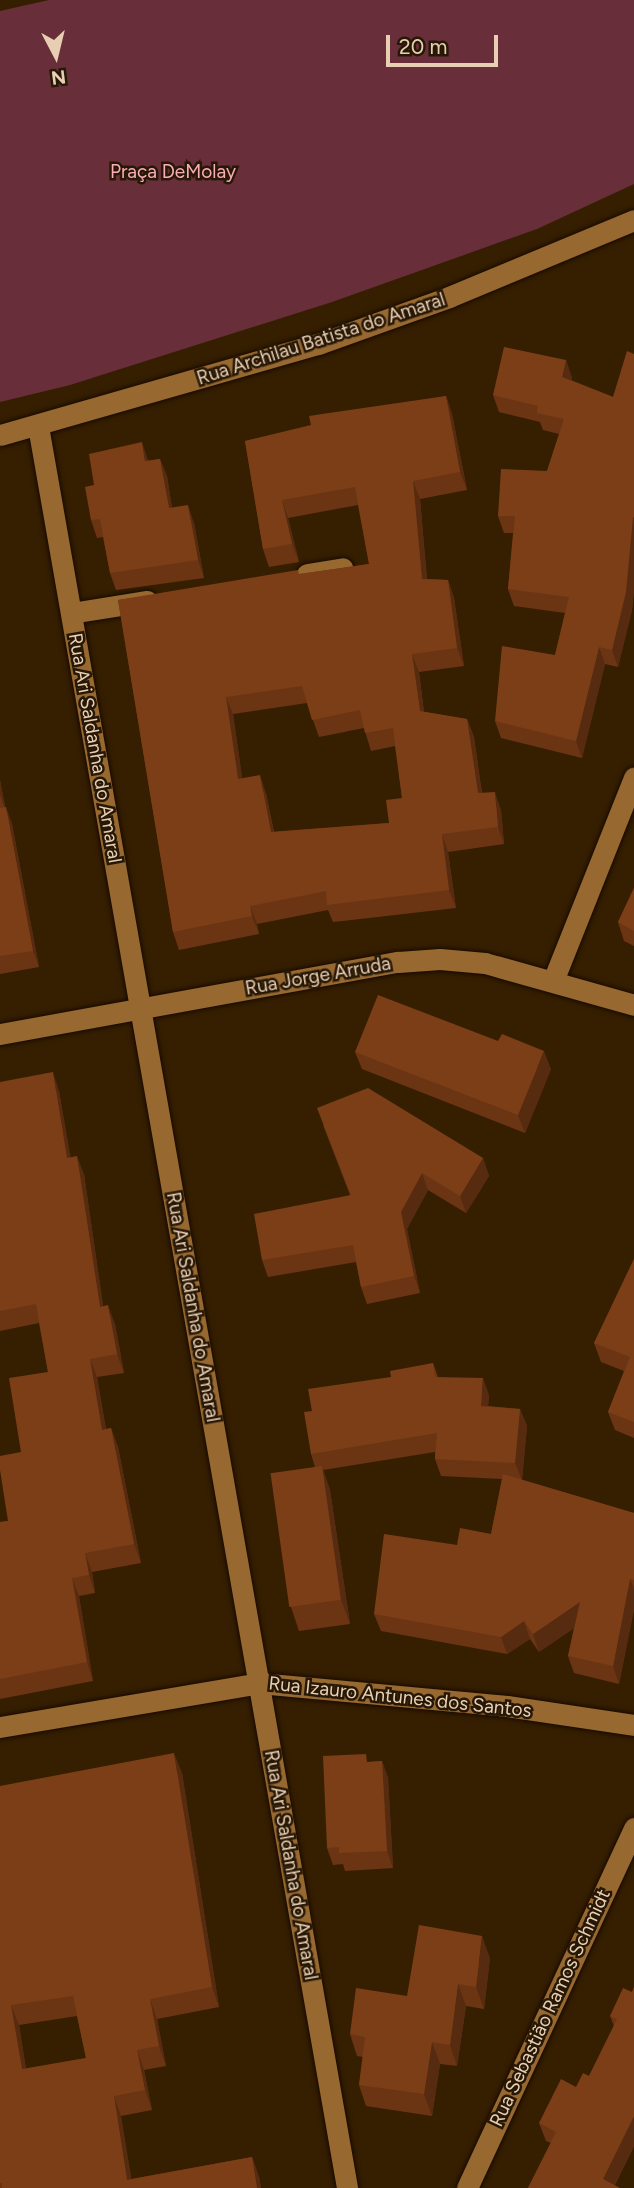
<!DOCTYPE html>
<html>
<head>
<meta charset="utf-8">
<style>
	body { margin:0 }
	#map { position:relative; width:634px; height:2188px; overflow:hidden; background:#361f01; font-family:Figtree,sans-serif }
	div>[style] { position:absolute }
	.green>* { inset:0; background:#682f3b }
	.roads { filter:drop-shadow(0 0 2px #180a00) drop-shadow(0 0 2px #180a00) }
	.minor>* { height:21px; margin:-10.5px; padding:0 10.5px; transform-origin:10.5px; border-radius:10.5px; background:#97682f }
	.wall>* { inset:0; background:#6b3514 }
	.shaded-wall>* { inset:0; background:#572b10 }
	.building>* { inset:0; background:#7c3e17; transform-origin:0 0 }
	span { translate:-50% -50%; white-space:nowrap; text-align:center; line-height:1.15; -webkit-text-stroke:5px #271806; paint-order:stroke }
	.park-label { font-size:19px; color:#fbacb9 }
	.street-label { font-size:19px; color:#e8ceb3 }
	.north { position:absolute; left:21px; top:21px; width:70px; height:70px; -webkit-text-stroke:5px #271806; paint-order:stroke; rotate:173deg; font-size:19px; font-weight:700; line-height:28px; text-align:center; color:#e8ceb3 }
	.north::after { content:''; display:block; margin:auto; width:24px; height:32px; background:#e8ceb3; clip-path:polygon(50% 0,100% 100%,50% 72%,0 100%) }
	.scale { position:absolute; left:386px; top:35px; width:112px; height:32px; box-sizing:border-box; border:4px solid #e8ceb3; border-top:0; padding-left:9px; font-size:21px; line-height:24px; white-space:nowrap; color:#e8ceb3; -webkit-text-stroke:5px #271806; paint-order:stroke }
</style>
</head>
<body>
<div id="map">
	<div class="green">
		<div style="clip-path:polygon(49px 0,634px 0,634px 184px,537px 229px,332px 302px,70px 385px,0 402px,0 11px)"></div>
	</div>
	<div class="roads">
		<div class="minor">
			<div style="left:38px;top:426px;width:1789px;rotate:80.05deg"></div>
			<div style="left:0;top:435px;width:331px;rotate:-16deg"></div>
			<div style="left:318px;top:344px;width:139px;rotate:-19.7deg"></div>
			<div style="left:449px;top:297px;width:200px;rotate:-22.6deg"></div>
			<div style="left:307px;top:574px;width:36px;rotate:-9deg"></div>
			<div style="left:71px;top:613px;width:77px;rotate:-9deg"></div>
			<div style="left:553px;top:981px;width:219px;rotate:-68.3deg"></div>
			<div style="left:0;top:1034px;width:404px;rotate:-10.3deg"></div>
			<div style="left:398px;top:962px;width:42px;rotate:-4.1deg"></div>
			<div style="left:440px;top:959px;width:45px;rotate:5.1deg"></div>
			<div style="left:485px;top:963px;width:155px;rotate:15.7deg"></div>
			<div style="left:0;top:1727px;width:263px;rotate:-9.6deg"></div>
			<div style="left:259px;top:1683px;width:249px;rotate:5.3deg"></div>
			<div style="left:507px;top:1706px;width:128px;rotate:8.5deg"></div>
			<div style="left:467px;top:2188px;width:397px;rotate:-65.1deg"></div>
		</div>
	</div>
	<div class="wall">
		<div style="clip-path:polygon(634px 354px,634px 589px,632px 610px,618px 667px,605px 664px,582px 758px,501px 738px,495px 721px,555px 655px,565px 613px,514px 606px,508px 589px,513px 533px,504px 533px,498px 516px,547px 471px,559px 434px,543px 430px,540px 422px,499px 412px,493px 395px,566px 360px,572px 378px,571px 380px,613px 397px)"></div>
		<div style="clip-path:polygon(evenodd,446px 396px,452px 414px,467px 490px,420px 499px,427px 579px,448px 580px,454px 598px,464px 666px,419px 672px,424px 712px,467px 719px,474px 737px,482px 793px,501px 810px,504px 844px,448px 852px,456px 908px,333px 922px,328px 910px,257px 924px,259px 934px,179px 950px,173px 932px,118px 600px,369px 564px,358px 505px,288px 518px,299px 562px,269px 567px,263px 549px,245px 441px,446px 396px,307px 703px,319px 737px,364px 728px,371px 751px,395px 746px,402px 798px,389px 823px,274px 832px,266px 793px,242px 778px,233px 714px,307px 703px)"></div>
		<div style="clip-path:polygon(160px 459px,167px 476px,172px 508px,194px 523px,204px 578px,116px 590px,110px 573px,103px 537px,97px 538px,91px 520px,94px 485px,148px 461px)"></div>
		<div style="clip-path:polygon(0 780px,5px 807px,12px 824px,39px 967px,0 974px)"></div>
		<div style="clip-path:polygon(634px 888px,634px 946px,624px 941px,618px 922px)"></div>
		<div style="clip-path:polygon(355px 1052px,551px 1069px,525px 1133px,362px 1069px)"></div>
		<div style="clip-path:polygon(0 1082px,59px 1091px,70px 1157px,84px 1174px,103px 1306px,115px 1324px,124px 1373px,97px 1377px,106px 1429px,111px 1428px,118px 1447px,141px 1563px,92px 1572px,95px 1593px,79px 1596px,93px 1681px,0 1699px,0 1522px,8px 1521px,21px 1452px,48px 1372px,39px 1323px,0 1331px)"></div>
		<div style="clip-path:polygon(323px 1125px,483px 1158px,489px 1176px,466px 1213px,428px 1190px,407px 1229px,420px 1293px,367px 1304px,361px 1287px,356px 1262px,268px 1277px,262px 1260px,350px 1195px)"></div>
		<div style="clip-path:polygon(634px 1259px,634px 1438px,615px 1430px,608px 1412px,624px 1371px,601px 1362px,594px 1343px)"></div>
		<div style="clip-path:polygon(433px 1363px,438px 1377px,489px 1395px,488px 1406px,520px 1409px,527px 1426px,522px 1480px,634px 1513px,634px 1609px,619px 1684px,574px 1673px,568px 1656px,574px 1628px,539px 1652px,530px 1639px,507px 1654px,381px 1631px,374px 1614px,457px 1545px,491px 1534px,502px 1479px,441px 1476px,435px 1459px,435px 1452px,323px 1470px,330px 1490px,350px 1624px,299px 1631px,291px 1607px,315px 1467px,311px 1454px,312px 1411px,391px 1377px)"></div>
		<div style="clip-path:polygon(382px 1761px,388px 1778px,393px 1868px,345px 1871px,343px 1864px,333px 1865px,327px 1848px,369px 1762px)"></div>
		<div style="clip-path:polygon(evenodd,182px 1773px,219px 2007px,157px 2019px,166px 2066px,144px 2070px,152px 2110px,121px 2116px,131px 2179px,252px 2157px,259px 2177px,261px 2188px,0 2188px,0 1786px,182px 1773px,77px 2016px,86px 2058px,26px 2069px,19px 2025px,77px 2016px)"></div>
		<div style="clip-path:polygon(490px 1958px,484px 2009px,466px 2006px,457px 2066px,440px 2064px,432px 2116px,366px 2106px,359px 2085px,363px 2057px,357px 2056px,350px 2034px,407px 1996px)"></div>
		<div style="clip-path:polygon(634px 1987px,634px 2146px,615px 2185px,528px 2188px,551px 2143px,546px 2141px,539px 2123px,576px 2087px,589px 2076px,614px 2026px,610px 2016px,632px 1992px)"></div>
	</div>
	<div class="shaded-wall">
		<div style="clip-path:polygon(566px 360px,572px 378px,568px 394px,562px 377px)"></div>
		<div style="clip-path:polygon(446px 396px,452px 414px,467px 490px,460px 472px)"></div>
		<div style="clip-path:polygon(142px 442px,148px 460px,152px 479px,145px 461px)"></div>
		<div style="clip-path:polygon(160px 459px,167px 476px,175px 526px,169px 508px)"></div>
		<div style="clip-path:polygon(413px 481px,420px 499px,428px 596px,422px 579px)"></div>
		<div style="clip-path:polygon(282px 500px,288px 518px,299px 562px,292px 544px)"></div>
		<div style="clip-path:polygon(188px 505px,194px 523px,204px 578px,198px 560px)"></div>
		<div style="clip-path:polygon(633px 517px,634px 519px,634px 589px,632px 610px,618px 667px,612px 650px)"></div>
		<div style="clip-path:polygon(448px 580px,454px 598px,464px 666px,457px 648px)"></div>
		<div style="clip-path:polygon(599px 647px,605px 664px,582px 758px,576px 741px)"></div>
		<div style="clip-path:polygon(412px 654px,419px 672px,426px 729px,420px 711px)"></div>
		<div style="clip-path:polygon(226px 697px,233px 714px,245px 797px,238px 779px)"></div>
		<div style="clip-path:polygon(467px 719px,474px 737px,484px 811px,478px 793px)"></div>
		<div style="clip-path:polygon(260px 775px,266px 793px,277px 850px,271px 832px)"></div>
		<div style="clip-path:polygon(0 780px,7px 816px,0 794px)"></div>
		<div style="clip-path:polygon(495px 792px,501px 810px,504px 844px,498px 827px)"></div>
		<div style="clip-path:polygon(6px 807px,12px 824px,39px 967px,33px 951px)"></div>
		<div style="clip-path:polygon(442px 834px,448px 852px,456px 908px,449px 890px)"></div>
		<div style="clip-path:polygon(250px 906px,257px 924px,259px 934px,252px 916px)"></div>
		<div style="clip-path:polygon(544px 1051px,551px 1069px,525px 1133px,518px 1115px)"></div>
		<div style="clip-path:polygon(53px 1072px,59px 1091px,74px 1176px,67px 1158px)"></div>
		<div style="clip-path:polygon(77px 1156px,84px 1174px,106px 1325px,100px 1307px)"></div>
		<div style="clip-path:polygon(483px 1158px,489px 1176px,466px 1213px,460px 1196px)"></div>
		<div style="clip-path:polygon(422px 1173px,428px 1190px,407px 1229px,420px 1293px,414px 1276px,401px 1212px)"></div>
		<div style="clip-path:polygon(108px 1305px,115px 1324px,124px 1373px,117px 1354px)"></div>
		<div style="clip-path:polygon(90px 1359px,97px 1377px,109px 1448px,102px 1430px)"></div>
		<div style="clip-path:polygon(483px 1378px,489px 1395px,487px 1423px,481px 1406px)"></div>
		<div style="clip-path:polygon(520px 1409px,527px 1426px,522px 1480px,515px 1463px)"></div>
		<div style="clip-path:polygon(111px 1428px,118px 1447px,141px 1563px,134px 1544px)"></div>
		<div style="clip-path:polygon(322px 1466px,330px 1490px,350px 1624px,341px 1600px)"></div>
		<div style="clip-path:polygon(85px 1553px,92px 1572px,95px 1593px,89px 1575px)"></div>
		<div style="clip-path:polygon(72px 1578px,79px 1596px,93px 1681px,87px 1662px)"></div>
		<div style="clip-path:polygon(630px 1579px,634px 1589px,634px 1609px,619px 1684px,613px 1666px)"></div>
		<div style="clip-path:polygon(580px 1602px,586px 1620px,539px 1652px,533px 1634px)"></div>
		<div style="clip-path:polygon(524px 1621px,530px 1639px,507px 1654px,501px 1637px)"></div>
		<div style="clip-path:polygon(174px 1753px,182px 1773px,219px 2007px,212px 1987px)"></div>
		<div style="clip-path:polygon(382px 1761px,388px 1778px,393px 1868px,387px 1851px)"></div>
		<div style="clip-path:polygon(482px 1936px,490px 1958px,484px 2009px,476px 1987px)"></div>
		<div style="clip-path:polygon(458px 1984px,466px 2006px,457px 2066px,450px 2045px)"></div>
		<div style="clip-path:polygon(150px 1999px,157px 2019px,166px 2066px,159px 2046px)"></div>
		<div style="clip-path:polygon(11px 2005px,19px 2025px,29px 2089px,22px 2069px)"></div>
		<div style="clip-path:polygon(432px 2042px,440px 2064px,432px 2116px,424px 2094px)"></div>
		<div style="clip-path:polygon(137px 2050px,144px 2070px,152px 2110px,145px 2090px)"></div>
		<div style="clip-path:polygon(114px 2096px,121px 2116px,133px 2188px,127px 2180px)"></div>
		<div style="clip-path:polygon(634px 2116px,634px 2146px,613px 2188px,603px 2179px)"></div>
		<div style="clip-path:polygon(252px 2157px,259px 2177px,261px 2188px,257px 2188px)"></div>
	</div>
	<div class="building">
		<div style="clip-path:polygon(504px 347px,566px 360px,562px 377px,613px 397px,627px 351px,634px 354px,634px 517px,633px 517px,626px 592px,612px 650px,599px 647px,576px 741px,495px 721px,502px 646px,555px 655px,569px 597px,508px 589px,515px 516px,498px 516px,501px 469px,547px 471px,564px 419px,537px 413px,538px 406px,493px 395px)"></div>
		<div style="clip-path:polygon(evenodd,446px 396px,460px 472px,413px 481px,422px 579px,448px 580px,457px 648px,412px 654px,420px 711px,467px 719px,478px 793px,495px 792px,498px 827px,442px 834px,449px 890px,327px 905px,326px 891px,250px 906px,252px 916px,173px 932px,118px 600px,298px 570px,299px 574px,369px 564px,355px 487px,282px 500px,292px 544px,263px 549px,245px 441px,311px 425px,309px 416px,446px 396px,302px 686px,312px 720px,360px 710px,365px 733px,393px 728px,402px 798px,386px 800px,389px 823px,271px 832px,260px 775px,238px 779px,226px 697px,302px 686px)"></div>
		<div style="clip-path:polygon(142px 442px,145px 461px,160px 459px,169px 508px,188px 505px,198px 560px,110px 573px,100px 519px,91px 520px,85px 487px,94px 485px,89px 454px)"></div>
		<div style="clip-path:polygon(6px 807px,33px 951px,0 956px,0 808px)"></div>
		<div style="clip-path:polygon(634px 888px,634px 931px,618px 922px)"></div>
		<div style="clip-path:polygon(378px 995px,498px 1041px,502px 1034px,544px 1051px,518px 1115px,355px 1052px)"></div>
		<div style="clip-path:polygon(53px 1072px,67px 1158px,77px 1156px,100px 1307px,108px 1305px,117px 1354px,90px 1359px,102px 1430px,111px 1428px,134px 1544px,85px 1553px,89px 1575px,72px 1578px,87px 1662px,0 1679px,0 1522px,8px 1521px,0 1470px,0 1456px,21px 1452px,9px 1378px,48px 1372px,36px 1304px,0 1311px,0 1082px)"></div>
		<div style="clip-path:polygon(368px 1088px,483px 1158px,460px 1196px,422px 1173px,401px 1212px,414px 1276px,361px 1287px,353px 1245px,262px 1260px,254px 1214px,351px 1195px,317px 1108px)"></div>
		<div style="clip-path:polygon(634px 1259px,634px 1422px,608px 1412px,630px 1357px,594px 1343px)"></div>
		<div style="clip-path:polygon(433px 1363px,435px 1377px,483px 1378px,481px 1406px,520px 1409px,515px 1463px,435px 1459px,437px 1433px,311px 1454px,304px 1412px,312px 1411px,308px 1389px,391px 1377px,390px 1371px)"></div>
		<div style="left:322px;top:1466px;width:135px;height:52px;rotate:82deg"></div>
		<div style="clip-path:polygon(503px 1474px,634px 1513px,634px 1580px,630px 1579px,613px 1666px,568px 1656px,580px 1602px,533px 1634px,524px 1621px,501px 1637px,374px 1614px,384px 1534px,457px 1545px,460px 1528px,491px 1534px)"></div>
		<div style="clip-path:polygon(evenodd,174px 1753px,212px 1987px,150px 1999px,159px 2046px,137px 2050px,145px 2090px,114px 2096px,127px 2180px,252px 2157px,257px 2188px,2px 2188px,2px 2183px,0 2183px,0 1786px,174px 1753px,73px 1996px,86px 2058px,22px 2069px,11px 2005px,73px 1996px)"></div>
		<div style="clip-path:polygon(366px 1754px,367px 1762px,382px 1761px,387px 1851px,339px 1853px,339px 1847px,327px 1848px,323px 1756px)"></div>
		<div style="clip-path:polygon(419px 1925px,482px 1936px,476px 1987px,458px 1984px,450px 2045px,432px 2042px,424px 2094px,359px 2085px,365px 2037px,350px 2034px,356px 1988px,407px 1996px)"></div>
		<div style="clip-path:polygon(634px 1987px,634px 2116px,603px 2179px,620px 2188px,528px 2188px,556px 2132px,539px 2123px,561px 2079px,576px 2087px,583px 2073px,589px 2076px,617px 2019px,610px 2016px,623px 1988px,632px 1992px)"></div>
	</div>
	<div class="park-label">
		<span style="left:173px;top:172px">Praça DeMolay</span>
	</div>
	<div class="street-label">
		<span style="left:321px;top:339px;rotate:-18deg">Rua Archilau Batista do Amaral</span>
		<span style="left:95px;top:748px;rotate:80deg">Rua Ari Saldanha do Amaral</span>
		<span style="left:318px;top:976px;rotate:-10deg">Rua Jorge Arruda</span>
		<span style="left:193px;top:1307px;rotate:80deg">Rua Ari Saldanha do Amaral</span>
		<span style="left:400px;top:1697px;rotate:6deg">Rua Izauro Antunes dos Santos</span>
		<span style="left:291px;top:1865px;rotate:80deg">Rua Ari Saldanha do Amaral</span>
		<span style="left:550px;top:2008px;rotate:-65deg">Rua Sebastião Ramos Schmidt</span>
	</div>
	<div class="north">N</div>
	<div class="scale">20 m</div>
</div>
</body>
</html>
